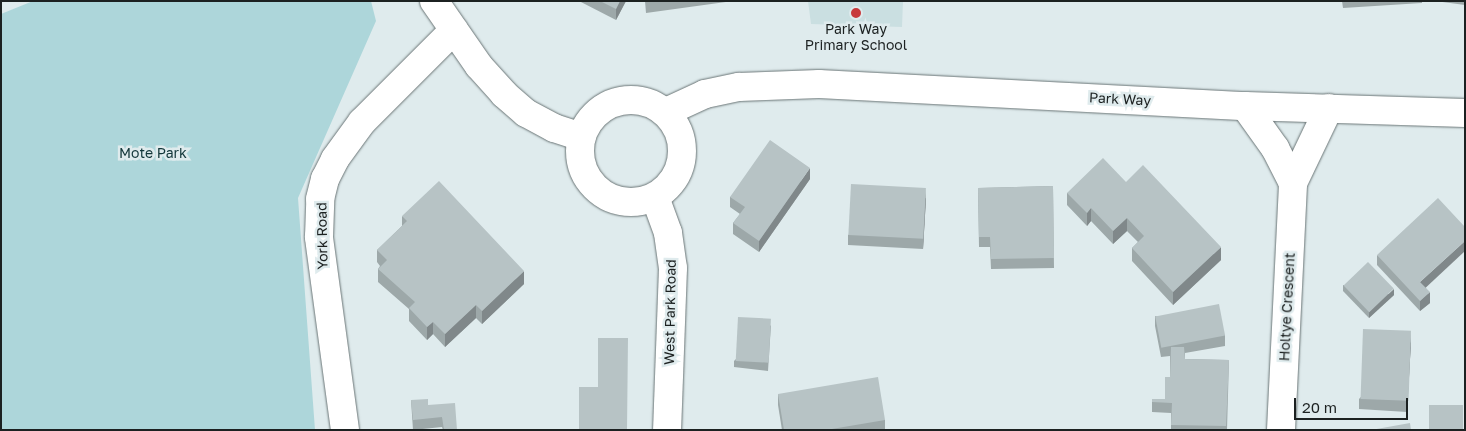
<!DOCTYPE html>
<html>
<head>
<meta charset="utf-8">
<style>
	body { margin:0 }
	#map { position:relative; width:1466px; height:431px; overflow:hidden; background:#dfebed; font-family:"Golos Text",sans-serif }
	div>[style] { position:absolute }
	.built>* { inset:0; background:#cadfe1 }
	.green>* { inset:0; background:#add6da }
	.roads { filter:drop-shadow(0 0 1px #6a7576) drop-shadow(0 0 1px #6a7576) }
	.street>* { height:28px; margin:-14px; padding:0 14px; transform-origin:14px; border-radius:14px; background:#fff }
	.street>.ring { margin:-14px; padding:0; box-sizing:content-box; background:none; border:28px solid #fff; border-radius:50% }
	.wall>* { inset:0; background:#9da8a9 }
	.shaded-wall>* { inset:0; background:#80888a }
	.building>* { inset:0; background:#b7c3c5; transform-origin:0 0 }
	.dots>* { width:14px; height:14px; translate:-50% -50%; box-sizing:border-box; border:2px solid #dfebed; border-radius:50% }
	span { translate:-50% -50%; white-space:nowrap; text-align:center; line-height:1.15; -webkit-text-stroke:5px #dfebed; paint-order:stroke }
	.poi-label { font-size:14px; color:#1c2121 }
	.street-label { font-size:14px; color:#1c2121 }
	.park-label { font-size:14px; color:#13373a }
	.frame { position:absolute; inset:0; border:2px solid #1c2121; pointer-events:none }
	.scale { position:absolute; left:1294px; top:398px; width:114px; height:22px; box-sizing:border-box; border:2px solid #1c2121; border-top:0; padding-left:6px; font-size:15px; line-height:18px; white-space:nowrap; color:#1c2121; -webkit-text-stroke:4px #dfebed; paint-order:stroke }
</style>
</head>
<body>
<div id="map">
	<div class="built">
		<div style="clip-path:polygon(808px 1px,903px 1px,902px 27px,811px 24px)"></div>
	</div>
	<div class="green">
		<div style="clip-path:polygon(33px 1px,371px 1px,376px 21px,298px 198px,315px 430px,1px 430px,1px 14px)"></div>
	</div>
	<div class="roads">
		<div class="street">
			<div style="left:434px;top:1px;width:79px;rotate:55.3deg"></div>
			<div style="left:479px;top:66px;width:38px;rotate:48deg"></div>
			<div style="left:504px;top:94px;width:29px;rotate:41deg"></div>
			<div style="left:526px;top:113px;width:32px;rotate:28deg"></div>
			<div style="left:554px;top:128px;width:29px;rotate:18deg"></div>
			<div class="ring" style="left:580px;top:100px;width:74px;height:74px"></div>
			<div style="left:1245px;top:106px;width:52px;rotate:54.5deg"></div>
			<div style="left:1275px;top:148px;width:39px;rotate:63deg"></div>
			<div style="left:666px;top:112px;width:43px;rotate:-24.8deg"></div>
			<div style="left:705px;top:94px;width:35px;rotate:-12deg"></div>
			<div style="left:739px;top:87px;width:80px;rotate:-2.1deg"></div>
			<div style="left:819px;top:84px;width:427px;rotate:3deg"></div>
			<div style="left:1245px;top:106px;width:220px;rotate:1.8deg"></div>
			<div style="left:655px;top:197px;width:38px;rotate:70deg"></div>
			<div style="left:668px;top:233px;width:35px;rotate:82deg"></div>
			<div style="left:673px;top:268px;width:162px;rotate:92.1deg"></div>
			<div style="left:345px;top:430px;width:195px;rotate:-97.7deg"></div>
			<div style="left:319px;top:237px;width:38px;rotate:-88deg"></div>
			<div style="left:320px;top:199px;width:21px;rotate:-76deg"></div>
			<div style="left:325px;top:179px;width:22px;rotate:-63deg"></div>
			<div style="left:335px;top:159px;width:46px;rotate:-53.9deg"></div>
			<div style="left:362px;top:122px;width:130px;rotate:-45deg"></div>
			<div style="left:1281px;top:430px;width:247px;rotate:-87.2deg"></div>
			<div style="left:1293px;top:183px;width:83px;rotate:-64.4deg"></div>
		</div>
	</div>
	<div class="wall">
		<div style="clip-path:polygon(579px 1px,626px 1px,616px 20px)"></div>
		<div style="clip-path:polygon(645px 1px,733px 1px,646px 13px)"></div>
		<div style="clip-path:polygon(1342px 1px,1422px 1px,1422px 3px,1343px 8px)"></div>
		<div style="clip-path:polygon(1435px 1px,1465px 1px,1465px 5px)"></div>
		<div style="clip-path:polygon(810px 179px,759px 252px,733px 234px,733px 223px,740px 214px,730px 207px,730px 197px)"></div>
		<div style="clip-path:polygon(1126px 182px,1221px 260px,1173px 305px,1132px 261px,1132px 248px,1138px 242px,1127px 231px,1113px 244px,1091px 221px,1087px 226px,1067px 205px,1067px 193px)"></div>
		<div style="clip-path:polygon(1053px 186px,1054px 268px,991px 269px,990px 247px,979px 247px,978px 188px)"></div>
		<div style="clip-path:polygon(926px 198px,923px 249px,848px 245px,848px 235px)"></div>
		<div style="clip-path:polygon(402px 216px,524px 284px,482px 324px,476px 318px,445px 347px,433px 334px,427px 340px,409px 321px,409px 309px,378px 282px,378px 269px,380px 266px,377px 262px,377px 250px,402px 226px)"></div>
		<div style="clip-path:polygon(1377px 255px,1426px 288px,1430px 303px,1420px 311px,1377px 265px)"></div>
		<div style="clip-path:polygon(1343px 285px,1394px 295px,1369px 318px,1343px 291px)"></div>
		<div style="clip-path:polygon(1155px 316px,1225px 335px,1225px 346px,1185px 353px,1185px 359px,1229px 360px,1227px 430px,1171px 430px,1171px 413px,1152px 412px,1152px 402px,1165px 399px,1170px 377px,1170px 356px,1161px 357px,1155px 326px)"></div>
		<div style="clip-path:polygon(771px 325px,768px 371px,734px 367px,734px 361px)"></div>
		<div style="clip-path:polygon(1411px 342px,1407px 412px,1359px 409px,1359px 399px)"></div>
		<div style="clip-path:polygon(778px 394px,885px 420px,885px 430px,782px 430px,778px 405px)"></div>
		<div style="clip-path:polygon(411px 400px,428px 405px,457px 430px,443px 430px,442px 427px,413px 430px)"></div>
	</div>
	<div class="shaded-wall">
		<div style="clip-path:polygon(620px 1px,626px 1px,616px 20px,616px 9px)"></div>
		<div style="clip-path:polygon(810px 168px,810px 179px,759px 252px,759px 241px)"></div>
		<div style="clip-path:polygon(926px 188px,926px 198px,923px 249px,923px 239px)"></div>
		<div style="clip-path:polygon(1091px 208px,1091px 221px,1087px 226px,1087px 213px)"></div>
		<div style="clip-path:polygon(1127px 218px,1127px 231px,1113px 244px,1113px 231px)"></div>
		<div style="clip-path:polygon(1465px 241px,1465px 251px,1420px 293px,1420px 282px)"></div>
		<div style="clip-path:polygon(1221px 247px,1221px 260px,1173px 305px,1173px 292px)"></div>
		<div style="clip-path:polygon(524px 271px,524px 284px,482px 324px,482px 311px)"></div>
		<div style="clip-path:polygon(1394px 289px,1394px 295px,1369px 318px,1369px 312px)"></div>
		<div style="clip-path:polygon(1430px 292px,1430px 303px,1420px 311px,1420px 301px)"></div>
		<div style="clip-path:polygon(476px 305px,476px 318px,445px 347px,445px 334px)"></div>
		<div style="clip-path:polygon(433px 322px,433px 334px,427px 340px,427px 327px)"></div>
		<div style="clip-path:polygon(1411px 331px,1411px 342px,1407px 412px,1407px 401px)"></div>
	</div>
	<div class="building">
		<div style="clip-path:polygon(600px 1px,620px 1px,616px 9px)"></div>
		<div style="clip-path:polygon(770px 140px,810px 168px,759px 241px,733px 223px,745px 207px,730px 197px)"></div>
		<div style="clip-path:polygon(1103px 158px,1126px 182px,1143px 165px,1221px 247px,1173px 292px,1132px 248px,1144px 236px,1127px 218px,1113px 231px,1091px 208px,1087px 213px,1067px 193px)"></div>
		<div style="clip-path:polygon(439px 181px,524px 271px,482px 311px,476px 305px,445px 334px,433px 322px,427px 327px,409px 308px,415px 302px,378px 269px,387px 260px,377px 250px,407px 221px,402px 216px)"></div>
		<div style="left:851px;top:184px;width:75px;height:51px;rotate:3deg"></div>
		<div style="clip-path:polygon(1053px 186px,1054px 258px,991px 259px,990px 237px,979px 237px,978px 188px)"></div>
		<div style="clip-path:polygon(1438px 198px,1465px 227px,1465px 241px,1420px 282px,1430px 292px,1420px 301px,1377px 255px)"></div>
		<div style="left:1368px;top:262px;width:37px;height:34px;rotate:46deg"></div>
		<div style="left:1219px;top:304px;width:32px;height:65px;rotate:79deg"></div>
		<div style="left:738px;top:317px;width:33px;height:44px;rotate:3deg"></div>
		<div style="left:1363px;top:329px;width:48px;height:70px;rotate:2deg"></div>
		<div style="clip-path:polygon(598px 338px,628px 338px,627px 430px,579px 430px,579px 387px,598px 387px)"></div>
		<div style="clip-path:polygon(1171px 347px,1184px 347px,1185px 359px,1229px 360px,1226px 426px,1171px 425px,1172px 403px,1152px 402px,1152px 399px,1165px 399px,1165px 377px,1170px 377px)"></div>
		<div style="clip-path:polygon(878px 377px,885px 420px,826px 430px,784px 430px,778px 394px)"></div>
		<div style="clip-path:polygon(428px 399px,428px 405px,455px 403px,457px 430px,444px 430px,442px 417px,413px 420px,411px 400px)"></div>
		<div style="left:1429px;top:405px;width:34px;height:25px"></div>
		<div style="clip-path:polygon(1410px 423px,1411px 430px,1371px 430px)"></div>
	</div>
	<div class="dots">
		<div style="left:856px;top:13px;background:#c8393b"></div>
	</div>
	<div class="poi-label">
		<span style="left:856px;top:37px">Park Way<br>Primary School</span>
	</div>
	<div class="street-label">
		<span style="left:1120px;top:99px;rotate:3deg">Park Way</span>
		<span style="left:322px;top:236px;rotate:-91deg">York Road</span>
		<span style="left:1287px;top:307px;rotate:-87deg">Holtye Crescent</span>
		<span style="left:670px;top:312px;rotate:-89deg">West Park Road</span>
	</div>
	<div class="park-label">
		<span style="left:153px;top:153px">Mote Park</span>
	</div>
	<div class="frame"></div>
	<div class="scale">20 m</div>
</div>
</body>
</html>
